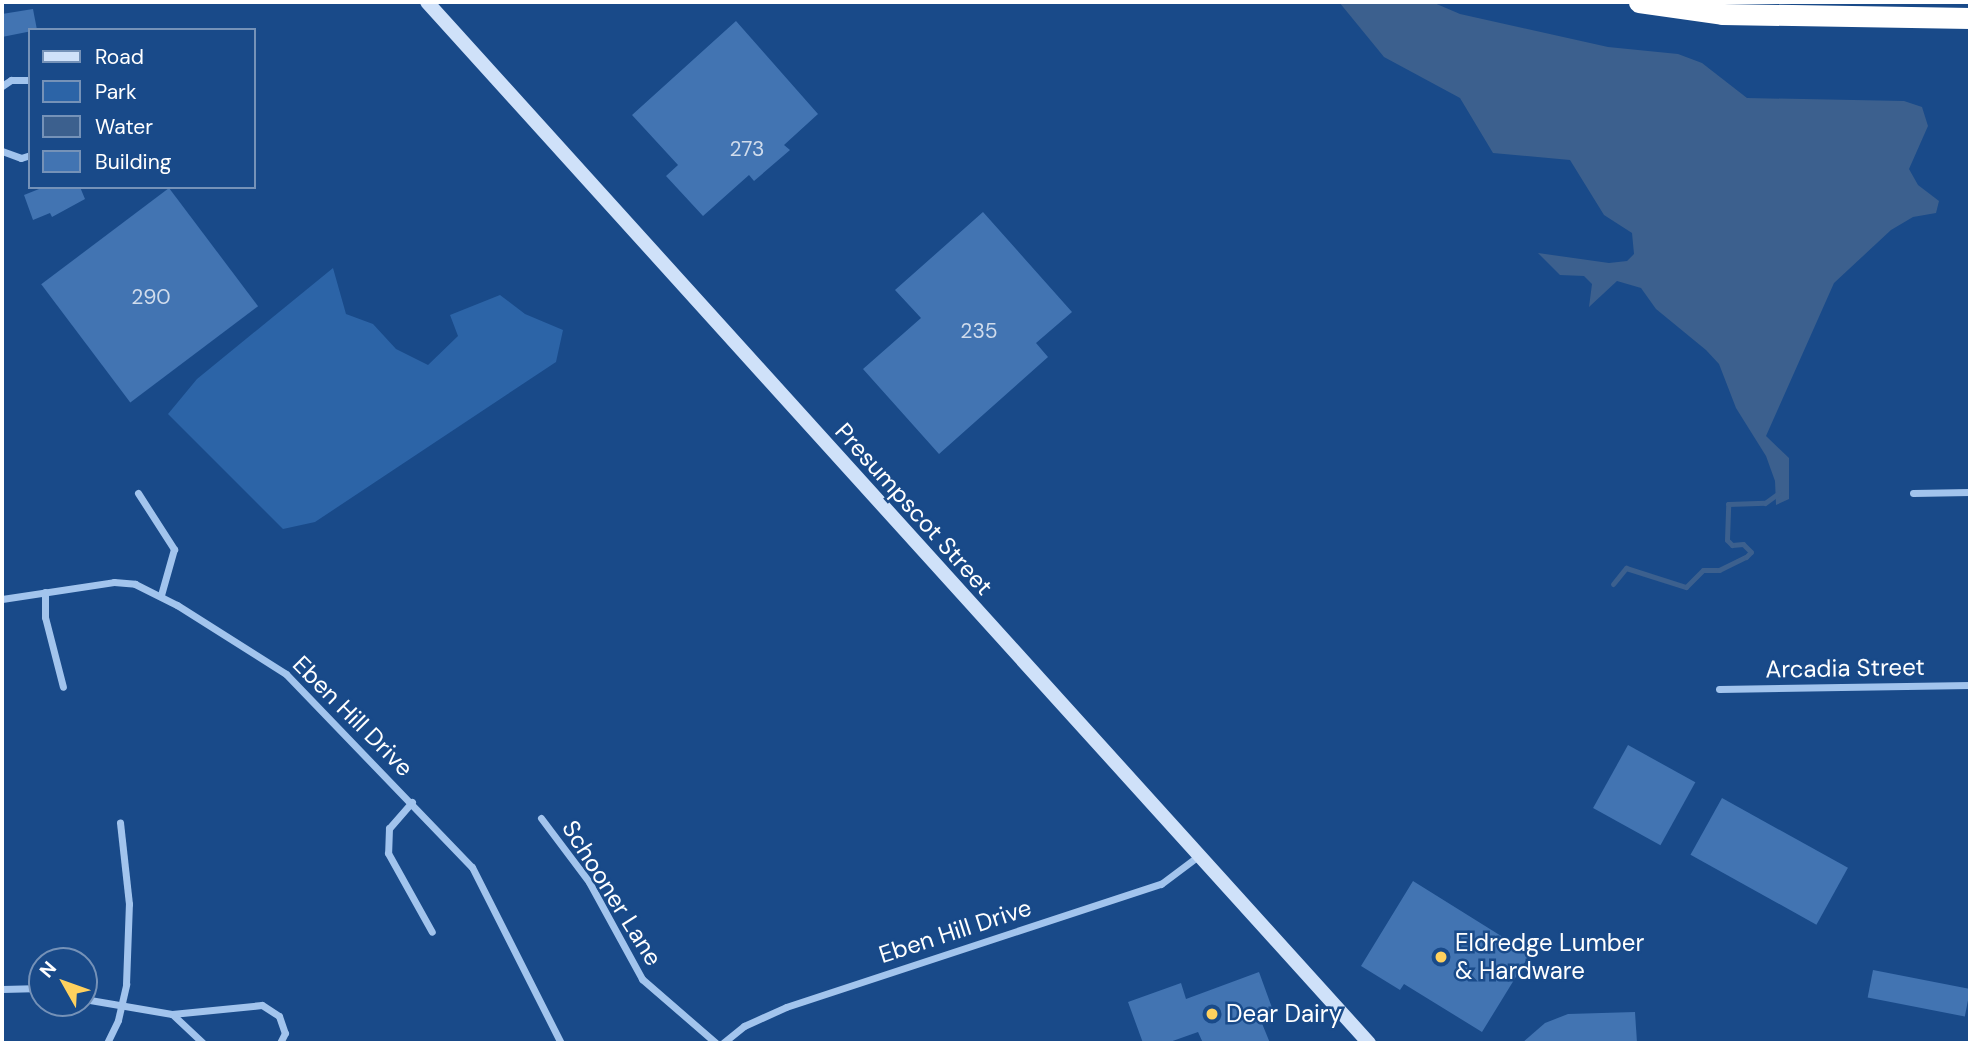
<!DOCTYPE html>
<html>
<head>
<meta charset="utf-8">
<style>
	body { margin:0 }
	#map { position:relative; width:1972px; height:1045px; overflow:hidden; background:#194a89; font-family:"DM Sans",sans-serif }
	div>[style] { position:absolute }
	.green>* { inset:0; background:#2c64a7 }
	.water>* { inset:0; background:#3c608e }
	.stream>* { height:5px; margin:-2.5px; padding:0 2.5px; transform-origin:2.5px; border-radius:2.5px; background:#3c608e }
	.building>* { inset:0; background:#4274b2; transform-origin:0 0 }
	.street>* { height:7px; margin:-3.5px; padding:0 3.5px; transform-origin:3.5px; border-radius:3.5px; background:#a2c4ed }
	.secondary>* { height:14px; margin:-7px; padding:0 7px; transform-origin:7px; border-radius:7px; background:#cfe1f9 }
	.highway>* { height:21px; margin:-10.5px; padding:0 10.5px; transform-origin:10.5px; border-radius:10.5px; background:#fff }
	.dots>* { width:19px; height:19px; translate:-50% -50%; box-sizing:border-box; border:4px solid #194a89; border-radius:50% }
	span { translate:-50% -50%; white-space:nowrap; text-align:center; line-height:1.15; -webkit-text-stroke:5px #194a89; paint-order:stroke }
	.number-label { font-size:21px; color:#d0dcec }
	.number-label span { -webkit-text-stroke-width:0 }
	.street-label { font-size:24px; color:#fff }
	.poi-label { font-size:24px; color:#fff }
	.left { translate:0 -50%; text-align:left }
	.frame { position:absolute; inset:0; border:4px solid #fff; pointer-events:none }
	.legend { position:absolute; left:28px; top:28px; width:228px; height:161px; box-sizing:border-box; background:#194a89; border:2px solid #7592b8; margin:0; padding:9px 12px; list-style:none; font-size:21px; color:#fff }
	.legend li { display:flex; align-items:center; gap:14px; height:35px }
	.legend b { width:35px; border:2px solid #7592b8 }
	.north { position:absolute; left:28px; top:947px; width:70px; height:70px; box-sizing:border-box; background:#194a89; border:2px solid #7592b8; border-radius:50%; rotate:310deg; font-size:19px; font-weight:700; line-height:28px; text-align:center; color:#fff }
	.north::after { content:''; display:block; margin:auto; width:24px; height:32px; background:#ffd15e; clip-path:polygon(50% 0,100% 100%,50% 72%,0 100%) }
</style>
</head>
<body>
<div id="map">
	<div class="green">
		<div style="clip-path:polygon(333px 268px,346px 314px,373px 324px,396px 349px,428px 365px,458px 336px,450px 315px,500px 295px,525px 314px,563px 330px,556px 362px,315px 522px,283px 529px,168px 414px,197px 379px)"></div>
	</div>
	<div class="water">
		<div style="clip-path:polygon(1339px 2px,1432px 2px,1460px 14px,1608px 47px,1678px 54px,1702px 63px,1747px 98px,1904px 101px,1922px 107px,1928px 126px,1909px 169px,1918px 185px,1939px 201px,1936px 213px,1913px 217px,1891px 230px,1834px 283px,1766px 436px,1789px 458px,1789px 499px,1776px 505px,1775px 481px,1766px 456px,1736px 408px,1719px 364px,1706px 350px,1656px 309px,1641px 288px,1617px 281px,1589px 307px,1592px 284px,1584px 276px,1560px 275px,1538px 253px,1609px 263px,1627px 261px,1634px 254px,1632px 233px,1604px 215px,1570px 160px,1493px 153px,1460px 98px,1384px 57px)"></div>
	</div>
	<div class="stream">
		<div style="left:1613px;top:584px;width:21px;rotate:-51deg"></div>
		<div style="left:1626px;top:568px;width:63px;rotate:17.6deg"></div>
		<div style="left:1686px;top:587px;width:24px;rotate:-45deg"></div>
		<div style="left:1703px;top:570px;width:16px"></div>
		<div style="left:1719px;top:570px;width:30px;rotate:-26deg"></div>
		<div style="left:1746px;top:557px;width:7px;rotate:-45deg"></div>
		<div style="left:1751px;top:552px;width:11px;rotate:-135deg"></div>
		<div style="left:1743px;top:544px;width:11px;rotate:175deg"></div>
		<div style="left:1732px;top:545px;width:7px;rotate:-135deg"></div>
		<div style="left:1727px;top:540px;width:36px;rotate:-88deg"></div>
		<div style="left:1728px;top:504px;width:37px;rotate:-2deg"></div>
		<div style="left:1765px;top:503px;width:17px;rotate:-36deg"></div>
	</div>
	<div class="building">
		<div style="clip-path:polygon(33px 9px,37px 30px,2px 37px,2px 14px)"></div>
		<div style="clip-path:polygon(736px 21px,818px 114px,784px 145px,790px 150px,754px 181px,749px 175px,703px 216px,666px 176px,678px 165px,632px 115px)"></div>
		<div style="clip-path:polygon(44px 187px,80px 187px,85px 199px,52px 217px,50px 213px,33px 220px,24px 195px)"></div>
		<div style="left:169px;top:188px;width:148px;height:160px;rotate:53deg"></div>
		<div style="clip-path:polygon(983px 212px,1072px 312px,1036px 343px,1048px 357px,939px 454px,863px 369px,921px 318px,895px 290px)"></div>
		<div style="left:1628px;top:745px;width:77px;height:72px;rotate:29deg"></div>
		<div style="left:1722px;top:798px;width:144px;height:65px;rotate:29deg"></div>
		<div style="clip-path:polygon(1413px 881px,1530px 954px,1482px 1032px,1404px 984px,1400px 990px,1361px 966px)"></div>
		<div style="left:1873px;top:970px;width:99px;height:28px;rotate:11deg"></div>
		<div style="clip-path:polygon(1259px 972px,1275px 1016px,1261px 1021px,1270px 1043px,1203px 1043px,1198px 1032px,1167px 1043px,1143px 1043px,1128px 1002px,1181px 983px,1186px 999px)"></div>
		<div style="clip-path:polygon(1635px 1012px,1637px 1043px,1522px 1043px,1545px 1023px,1568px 1014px)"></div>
	</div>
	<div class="street">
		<div style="left:2px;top:86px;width:11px;rotate:-34deg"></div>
		<div style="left:11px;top:80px;width:19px"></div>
		<div style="left:2px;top:151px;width:20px;rotate:20deg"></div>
		<div style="left:21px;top:158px;width:9px;rotate:-18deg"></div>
		<div style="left:138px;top:493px;width:67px;rotate:57.3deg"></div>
		<div style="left:174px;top:549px;width:48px;rotate:105.8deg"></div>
		<div style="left:1913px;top:493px;width:57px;rotate:-1deg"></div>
		<div style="left:45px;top:592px;width:25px;rotate:90deg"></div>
		<div style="left:45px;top:617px;width:72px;rotate:75.6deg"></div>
		<div style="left:2px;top:599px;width:113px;rotate:-8.6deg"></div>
		<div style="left:114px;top:582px;width:21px;rotate:5deg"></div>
		<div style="left:135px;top:584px;width:47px;rotate:26.6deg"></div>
		<div style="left:177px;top:605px;width:129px;rotate:32.3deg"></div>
		<div style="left:286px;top:674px;width:268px;rotate:46.1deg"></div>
		<div style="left:472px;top:867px;width:197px;rotate:63.2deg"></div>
		<div style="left:1719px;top:689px;width:251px;rotate:-0.9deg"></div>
		<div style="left:412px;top:802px;width:35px;rotate:131deg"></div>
		<div style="left:389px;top:828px;width:25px;rotate:92deg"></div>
		<div style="left:388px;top:853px;width:90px;rotate:60.9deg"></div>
		<div style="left:541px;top:818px;width:80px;rotate:53.1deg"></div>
		<div style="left:589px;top:882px;width:111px;rotate:61.3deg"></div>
		<div style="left:642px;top:979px;width:98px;rotate:40.9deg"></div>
		<div style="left:2px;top:989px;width:40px;rotate:-1.4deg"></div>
		<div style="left:84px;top:999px;width:89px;rotate:9.7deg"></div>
		<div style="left:107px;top:1043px;width:25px;rotate:-64deg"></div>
		<div style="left:118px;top:1020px;width:37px;rotate:-77deg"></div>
		<div style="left:126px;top:984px;width:80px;rotate:-87.9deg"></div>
		<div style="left:129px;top:904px;width:82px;rotate:-96.3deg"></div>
		<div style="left:203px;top:1043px;width:42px;rotate:-136.9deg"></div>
		<div style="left:172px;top:1014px;width:90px;rotate:-5.7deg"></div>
		<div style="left:262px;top:1005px;width:20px;rotate:33deg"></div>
		<div style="left:279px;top:1016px;width:18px;rotate:71deg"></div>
		<div style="left:285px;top:1033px;width:11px;rotate:117deg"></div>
		<div style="left:723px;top:1043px;width:27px;rotate:-39deg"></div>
		<div style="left:744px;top:1026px;width:46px;rotate:-24.3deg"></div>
		<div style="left:786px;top:1007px;width:395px;rotate:-18.2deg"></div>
		<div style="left:1161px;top:884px;width:45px;rotate:-36.9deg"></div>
	</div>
	<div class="secondary">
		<div style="left:427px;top:2px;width:1404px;rotate:47.86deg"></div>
	</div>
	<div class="highway">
		<div style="left:1639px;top:2px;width:84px;rotate:8.2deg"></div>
		<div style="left:1722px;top:14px;width:248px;rotate:0.9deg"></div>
	</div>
	<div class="dots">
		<div style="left:1441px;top:957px;background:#ffd15e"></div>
		<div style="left:1212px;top:1014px;background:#ffd15e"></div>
	</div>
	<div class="number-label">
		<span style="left:747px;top:149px">273</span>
		<span style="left:151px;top:297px">290</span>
		<span style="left:979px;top:331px">235</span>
	</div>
	<div class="street-label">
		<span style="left:914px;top:509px;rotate:48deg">Presumpscot Street</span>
		<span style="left:1845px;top:668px;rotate:-1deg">Arcadia Street</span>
		<span style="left:353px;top:716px;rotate:45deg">Eben Hill Drive</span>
		<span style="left:612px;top:893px;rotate:58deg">Schooner Lane</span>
		<span style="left:955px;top:931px;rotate:-18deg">Eben Hill Drive</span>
	</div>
	<div class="poi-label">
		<span class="left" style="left:1455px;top:957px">Eldredge Lumber<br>&amp; Hardware</span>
		<span class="left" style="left:1226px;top:1014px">Dear Dairy</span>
	</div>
	<div class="frame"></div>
	<ul class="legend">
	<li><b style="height:9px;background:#cfe1f9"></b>Road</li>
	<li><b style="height:19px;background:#2c64a7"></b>Park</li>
	<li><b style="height:19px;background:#3c608e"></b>Water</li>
	<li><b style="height:19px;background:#4274b2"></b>Building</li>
	</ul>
	<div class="north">N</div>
</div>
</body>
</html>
